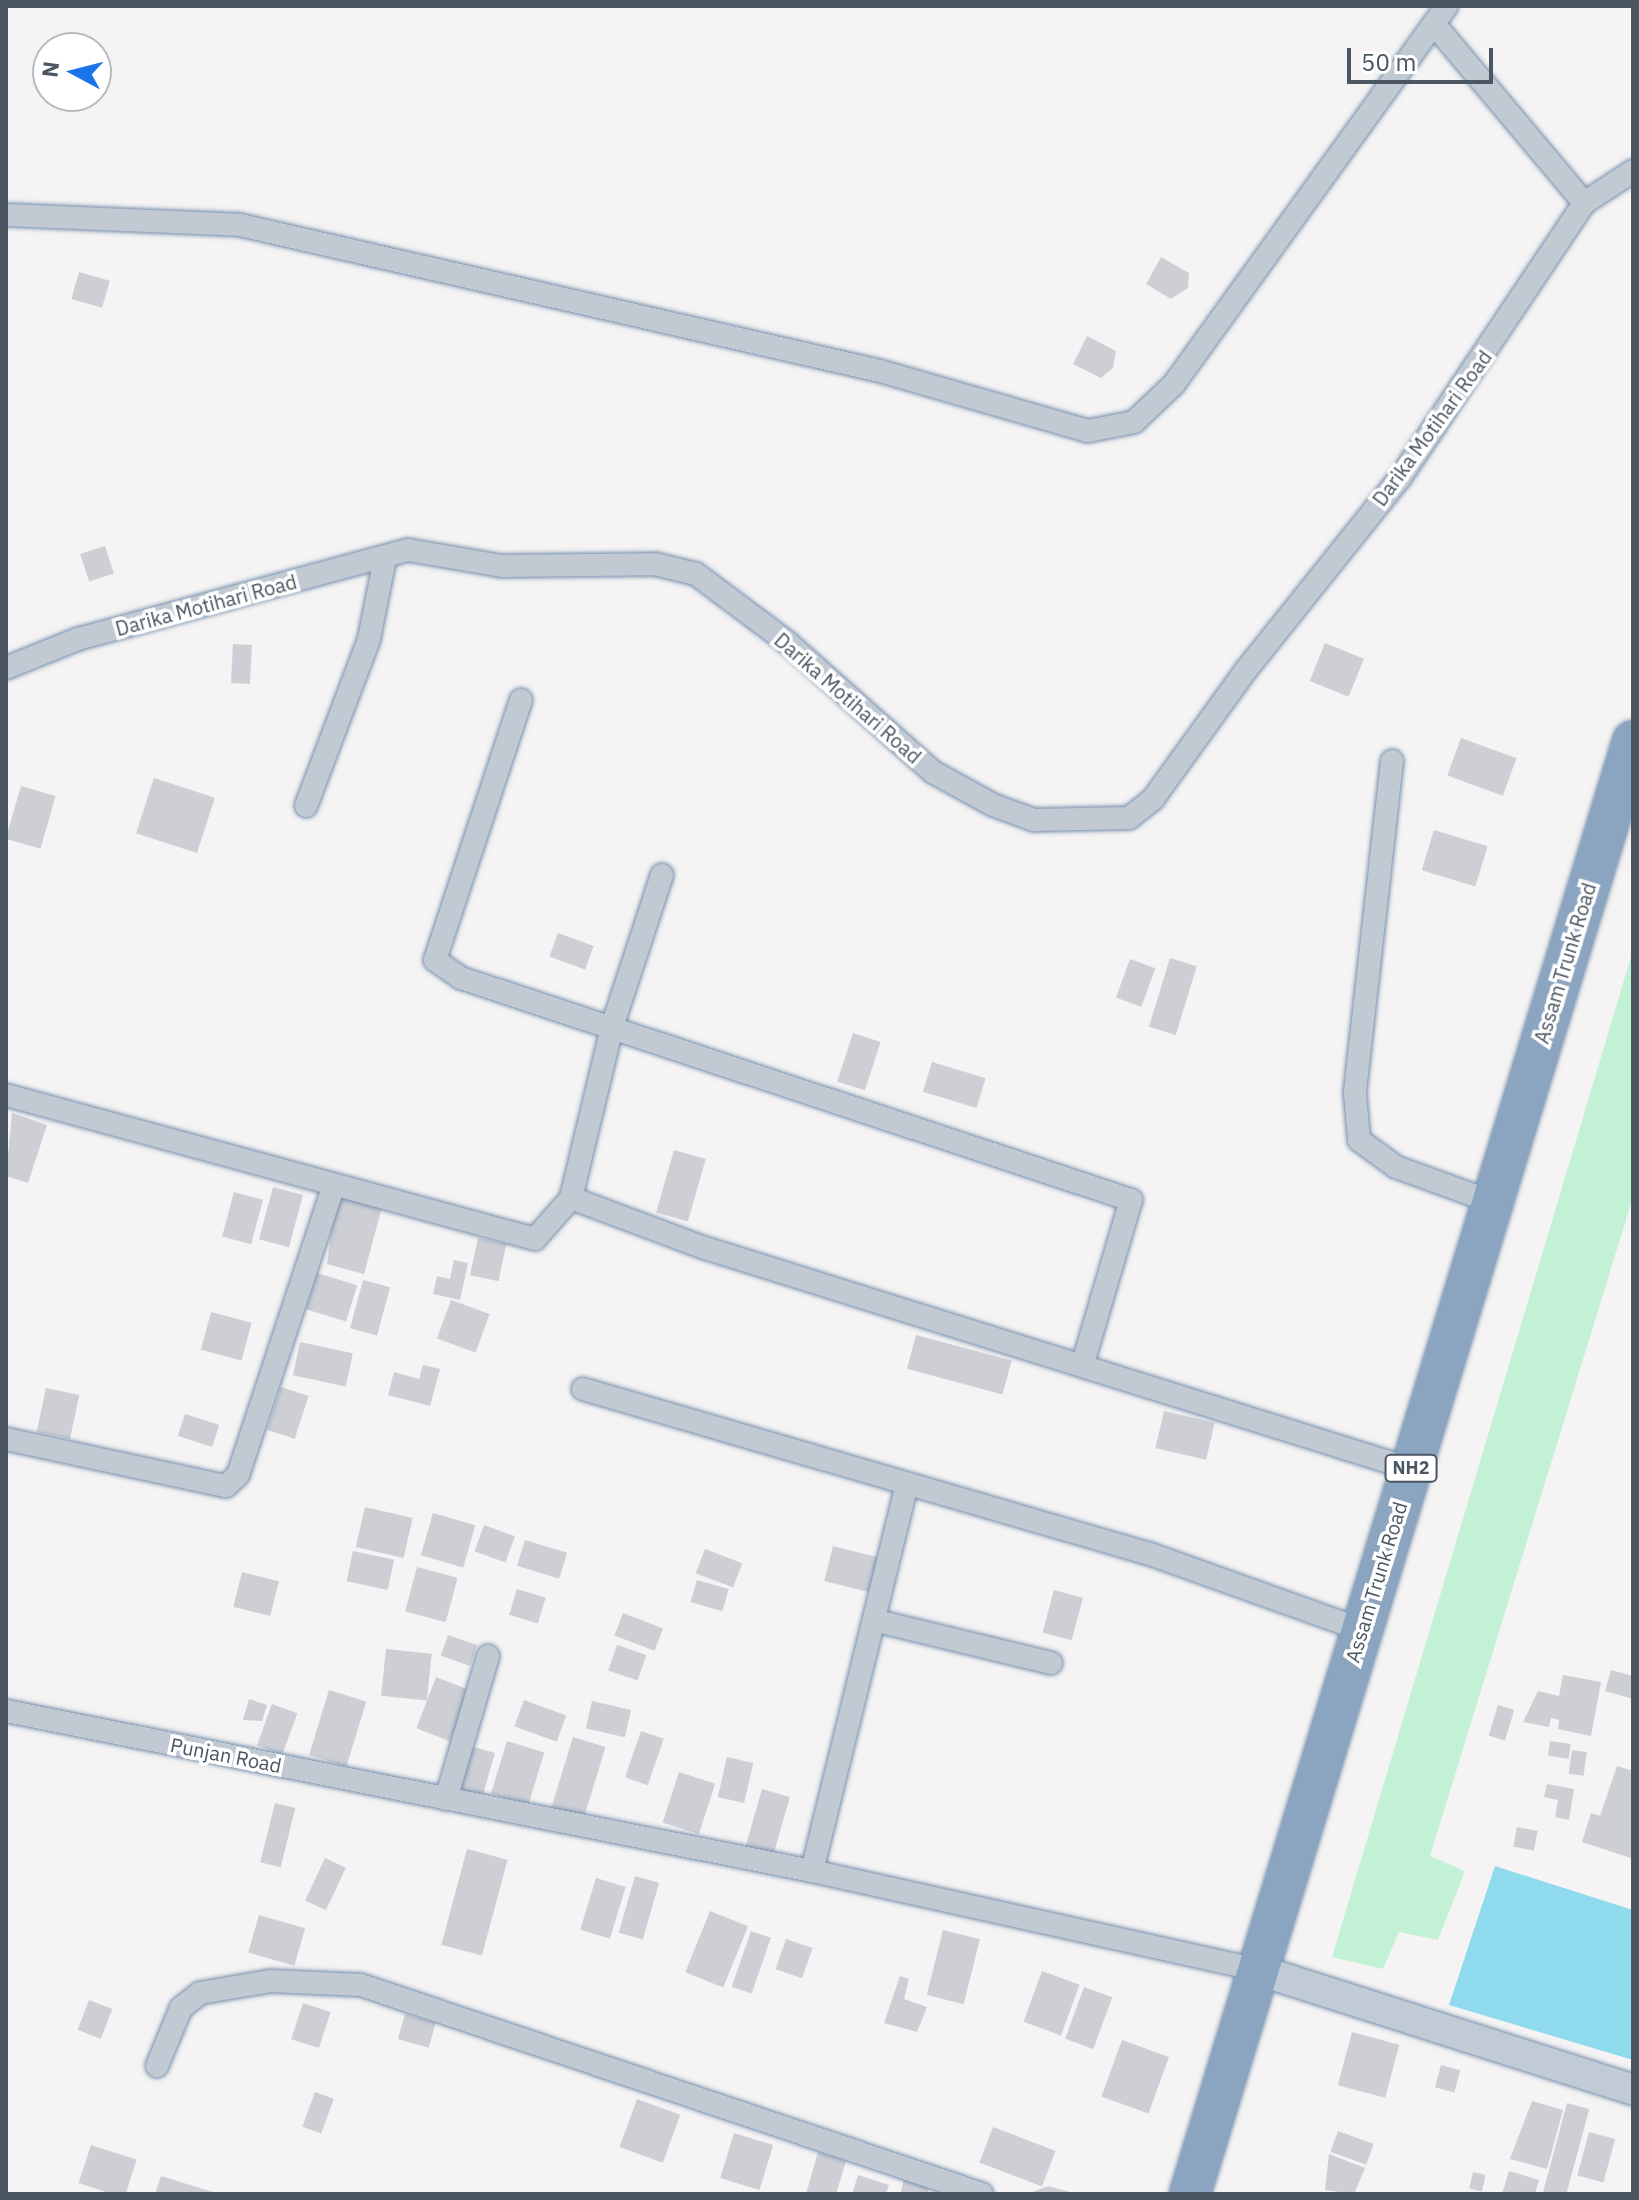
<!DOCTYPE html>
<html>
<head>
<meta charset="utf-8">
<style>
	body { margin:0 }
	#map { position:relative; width:1639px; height:2200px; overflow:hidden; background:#f5f3f3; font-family:"IBM Plex Sans",sans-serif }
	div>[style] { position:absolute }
	.green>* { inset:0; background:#c3f1d5 }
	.water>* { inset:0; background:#90daee }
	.building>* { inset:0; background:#cdcfd5; transform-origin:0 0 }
	.roads { filter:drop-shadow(0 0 2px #7690ad) drop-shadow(0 0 2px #7690ad) }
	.street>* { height:22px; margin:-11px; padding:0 11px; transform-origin:11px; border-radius:11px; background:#c1cad2 }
	.secondary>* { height:30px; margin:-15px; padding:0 15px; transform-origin:15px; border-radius:15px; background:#c1cbd6 }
	.highway>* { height:40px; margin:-20px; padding:0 20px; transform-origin:20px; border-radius:20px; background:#8ba5c1 }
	span { translate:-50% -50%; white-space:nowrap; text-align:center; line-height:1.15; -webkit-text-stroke:7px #fff; paint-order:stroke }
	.shield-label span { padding:2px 6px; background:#fff; border:2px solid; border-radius:6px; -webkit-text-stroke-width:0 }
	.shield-label { font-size:18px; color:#4a5661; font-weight:700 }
	.street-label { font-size:20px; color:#4a5661 }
	.frame { position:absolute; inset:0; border:8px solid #4a5661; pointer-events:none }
	.north { position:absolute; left:32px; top:32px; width:80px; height:80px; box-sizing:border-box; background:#fff; border:2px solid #b7bbc0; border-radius:50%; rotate:277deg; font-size:22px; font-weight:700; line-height:32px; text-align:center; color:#4a5661 }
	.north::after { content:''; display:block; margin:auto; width:28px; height:36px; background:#1a73e8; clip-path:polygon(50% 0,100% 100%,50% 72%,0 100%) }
	.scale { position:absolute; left:1347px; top:48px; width:146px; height:36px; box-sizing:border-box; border:4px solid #4a5661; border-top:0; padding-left:10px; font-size:24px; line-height:28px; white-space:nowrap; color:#4a5661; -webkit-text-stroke:6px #fff; paint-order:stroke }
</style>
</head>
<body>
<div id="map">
	<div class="green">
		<div style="clip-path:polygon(1633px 950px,1633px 1197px,1430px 1856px,1465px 1871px,1438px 1940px,1399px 1932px,1383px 1969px,1332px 1957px)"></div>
	</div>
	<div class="water">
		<div style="clip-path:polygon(1495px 1866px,1633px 1910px,1633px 2060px,1449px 2005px)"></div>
	</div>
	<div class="building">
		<div style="clip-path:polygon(1161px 257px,1189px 273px,1188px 288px,1171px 299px,1146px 284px)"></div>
		<div style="left:79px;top:272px;width:32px;height:28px;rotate:16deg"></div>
		<div style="clip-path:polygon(1087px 336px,1116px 351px,1113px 368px,1101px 378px,1073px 364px)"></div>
		<div style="left:105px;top:546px;width:29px;height:26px;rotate:72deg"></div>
		<div style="left:1325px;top:643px;width:42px;height:41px;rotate:22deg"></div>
		<div style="left:233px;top:644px;width:19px;height:39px;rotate:3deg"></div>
		<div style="left:1461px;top:738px;width:59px;height:40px;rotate:20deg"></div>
		<div style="left:154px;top:778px;width:64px;height:58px;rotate:18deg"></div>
		<div style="left:21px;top:786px;width:36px;height:55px;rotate:16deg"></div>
		<div style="left:1434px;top:830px;width:56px;height:42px;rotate:17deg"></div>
		<div style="left:558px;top:933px;width:38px;height:25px;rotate:20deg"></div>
		<div style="left:1170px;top:958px;width:28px;height:72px;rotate:17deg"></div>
		<div style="left:1130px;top:959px;width:27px;height:41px;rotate:20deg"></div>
		<div style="left:853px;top:1033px;width:29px;height:51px;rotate:18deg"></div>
		<div style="left:932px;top:1062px;width:56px;height:31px;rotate:17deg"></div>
		<div style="clip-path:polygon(12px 1113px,47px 1125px,28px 1183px,6px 1176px)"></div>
		<div style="left:674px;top:1150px;width:33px;height:65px;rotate:16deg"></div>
		<div style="left:273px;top:1187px;width:31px;height:54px;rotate:15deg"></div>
		<div style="left:234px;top:1192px;width:30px;height:46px;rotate:15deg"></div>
		<div style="clip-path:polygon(336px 1195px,382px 1207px,364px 1274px,327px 1264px)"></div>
		<div style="left:478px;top:1238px;width:29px;height:38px;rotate:12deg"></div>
		<div style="clip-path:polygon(454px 1260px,468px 1263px,460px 1300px,433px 1294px,437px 1276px,450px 1279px)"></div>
		<div style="left:317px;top:1273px;width:42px;height:38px;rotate:17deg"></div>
		<div style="left:363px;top:1280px;width:28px;height:50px;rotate:15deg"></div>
		<div style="left:451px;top:1300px;width:41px;height:41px;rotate:20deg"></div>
		<div style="left:211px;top:1312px;width:42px;height:39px;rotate:15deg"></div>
		<div style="left:916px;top:1335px;width:99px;height:35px;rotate:15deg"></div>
		<div style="left:300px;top:1342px;width:54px;height:34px;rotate:12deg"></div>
		<div style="clip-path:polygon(423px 1365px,440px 1369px,430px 1406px,388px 1395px,394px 1372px,419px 1379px)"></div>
		<div style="left:281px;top:1387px;width:29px;height:45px;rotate:18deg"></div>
		<div style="left:46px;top:1388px;width:34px;height:45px;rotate:12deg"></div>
		<div style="left:1164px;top:1411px;width:52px;height:38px;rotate:13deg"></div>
		<div style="left:185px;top:1414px;width:36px;height:23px;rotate:18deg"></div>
		<div style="left:365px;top:1507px;width:49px;height:41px;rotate:13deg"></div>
		<div style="left:433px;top:1513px;width:44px;height:44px;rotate:16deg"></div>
		<div style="left:484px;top:1525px;width:33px;height:28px;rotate:20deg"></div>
		<div style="left:525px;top:1540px;width:44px;height:27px;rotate:17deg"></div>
		<div style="left:833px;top:1546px;width:46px;height:36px;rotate:14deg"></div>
		<div style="left:705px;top:1549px;width:40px;height:26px;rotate:21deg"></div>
		<div style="left:353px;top:1551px;width:42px;height:31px;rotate:12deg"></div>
		<div style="left:417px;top:1567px;width:42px;height:46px;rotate:15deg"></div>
		<div style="left:242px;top:1572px;width:38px;height:36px;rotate:14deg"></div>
		<div style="left:697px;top:1580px;width:33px;height:23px;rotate:16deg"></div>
		<div style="left:517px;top:1589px;width:30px;height:27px;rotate:17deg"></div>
		<div style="left:1054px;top:1590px;width:30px;height:44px;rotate:15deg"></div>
		<div style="left:623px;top:1613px;width:43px;height:24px;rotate:21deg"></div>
		<div style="left:448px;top:1635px;width:31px;height:22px;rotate:19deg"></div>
		<div style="left:617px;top:1645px;width:31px;height:27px;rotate:19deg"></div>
		<div style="left:386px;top:1649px;width:46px;height:47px;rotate:6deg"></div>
		<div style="clip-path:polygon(1611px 1670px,1633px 1676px,1633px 1699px,1605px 1691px)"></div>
		<div style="clip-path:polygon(1563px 1675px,1601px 1682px,1591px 1736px,1558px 1729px,1559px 1720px,1551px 1718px,1549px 1727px,1523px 1722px,1538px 1691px,1559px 1696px)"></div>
		<div style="left:436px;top:1677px;width:36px;height:55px;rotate:21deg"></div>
		<div style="left:329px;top:1690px;width:39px;height:68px;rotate:17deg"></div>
		<div style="clip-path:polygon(249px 1699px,267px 1705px,262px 1721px,243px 1720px)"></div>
		<div style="left:524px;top:1700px;width:45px;height:28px;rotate:20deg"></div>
		<div style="left:592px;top:1701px;width:40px;height:28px;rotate:13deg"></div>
		<div style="left:272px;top:1704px;width:27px;height:44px;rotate:20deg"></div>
		<div style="left:1498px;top:1705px;width:17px;height:32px;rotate:17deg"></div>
		<div style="left:641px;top:1731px;width:24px;height:49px;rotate:19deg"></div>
		<div style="left:573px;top:1737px;width:34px;height:79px;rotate:17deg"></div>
		<div style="left:507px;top:1741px;width:39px;height:55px;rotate:17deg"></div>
		<div style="left:1550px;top:1741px;width:21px;height:15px;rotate:8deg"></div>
		<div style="left:467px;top:1745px;width:29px;height:45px;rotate:16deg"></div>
		<div style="left:1572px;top:1750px;width:15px;height:24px;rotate:8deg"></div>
		<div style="left:727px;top:1757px;width:27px;height:41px;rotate:13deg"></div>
		<div style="clip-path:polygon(1617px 1766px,1633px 1771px,1631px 1858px,1582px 1842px,1591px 1813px,1600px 1816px)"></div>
		<div style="left:679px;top:1772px;width:38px;height:53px;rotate:18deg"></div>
		<div style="clip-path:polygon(1547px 1784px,1574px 1789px,1569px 1820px,1555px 1817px,1558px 1800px,1544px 1797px)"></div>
		<div style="left:762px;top:1789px;width:29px;height:60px;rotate:16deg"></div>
		<div style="left:275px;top:1803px;width:21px;height:61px;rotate:14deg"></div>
		<div style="left:1517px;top:1827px;width:21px;height:20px;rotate:11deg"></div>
		<div style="left:467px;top:1849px;width:42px;height:99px;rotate:15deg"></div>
		<div style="left:325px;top:1858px;width:23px;height:47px;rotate:25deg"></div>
		<div style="left:635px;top:1876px;width:25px;height:59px;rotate:16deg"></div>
		<div style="left:596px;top:1878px;width:31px;height:54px;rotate:17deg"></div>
		<div style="left:710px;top:1911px;width:41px;height:66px;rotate:22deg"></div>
		<div style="left:259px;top:1915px;width:48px;height:39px;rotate:16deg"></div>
		<div style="left:943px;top:1930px;width:38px;height:67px;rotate:14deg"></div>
		<div style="left:751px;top:1931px;width:21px;height:59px;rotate:19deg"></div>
		<div style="left:786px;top:1939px;width:28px;height:32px;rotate:19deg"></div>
		<div style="left:1042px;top:1971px;width:40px;height:54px;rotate:20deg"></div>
		<div style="clip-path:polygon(900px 1976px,909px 1979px,904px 1999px,927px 2007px,917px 2032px,884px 2023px)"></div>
		<div style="left:1084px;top:1987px;width:30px;height:55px;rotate:20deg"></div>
		<div style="left:89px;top:2000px;width:25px;height:32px;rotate:21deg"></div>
		<div style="left:303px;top:2003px;width:29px;height:38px;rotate:18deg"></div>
		<div style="left:405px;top:2014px;width:32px;height:26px;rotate:16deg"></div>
		<div style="left:1352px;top:2032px;width:49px;height:55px;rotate:15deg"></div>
		<div style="left:1122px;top:2040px;width:50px;height:60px;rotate:20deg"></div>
		<div style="left:1441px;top:2065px;width:20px;height:23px;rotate:15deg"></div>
		<div style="left:315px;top:2092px;width:20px;height:37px;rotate:20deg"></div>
		<div style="left:637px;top:2099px;width:46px;height:51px;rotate:20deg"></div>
		<div style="clip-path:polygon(1532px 2101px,1563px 2110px,1547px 2169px,1510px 2159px)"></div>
		<div style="left:1567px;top:2103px;width:23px;height:94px;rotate:15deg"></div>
		<div style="left:993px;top:2127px;width:67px;height:38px;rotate:21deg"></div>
		<div style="left:1338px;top:2131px;width:38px;height:22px;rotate:20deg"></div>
		<div style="left:1589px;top:2132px;width:27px;height:45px;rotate:15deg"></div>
		<div style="left:734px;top:2133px;width:41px;height:47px;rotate:17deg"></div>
		<div style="left:91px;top:2145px;width:48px;height:40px;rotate:18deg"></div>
		<div style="clip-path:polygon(818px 2152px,846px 2161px,836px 2194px,806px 2194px)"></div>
		<div style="clip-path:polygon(1329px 2154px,1365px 2168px,1354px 2194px,1325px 2190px)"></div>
		<div style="clip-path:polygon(1509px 2171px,1539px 2180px,1535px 2194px,1502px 2194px)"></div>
		<div style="left:1473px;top:2172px;width:13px;height:17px;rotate:13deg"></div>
		<div style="clip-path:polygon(858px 2175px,889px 2185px,886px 2194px,852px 2194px)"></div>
		<div style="clip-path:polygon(161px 2176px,216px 2193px,216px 2194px,155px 2194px)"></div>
		<div style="clip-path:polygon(904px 2180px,929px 2188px,927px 2194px,900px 2194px)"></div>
		<div style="clip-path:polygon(1048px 2186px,1074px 2193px,1074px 2194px,1027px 2194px)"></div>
	</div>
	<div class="roads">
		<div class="street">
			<div style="left:1434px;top:24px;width:234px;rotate:50deg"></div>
			<div style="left:6px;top:215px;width:234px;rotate:2.4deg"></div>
			<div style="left:240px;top:225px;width:656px;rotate:12.85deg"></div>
			<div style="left:880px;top:371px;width:216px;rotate:16.1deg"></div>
			<div style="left:1088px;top:431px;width:47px;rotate:-11.1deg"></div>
			<div style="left:1134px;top:422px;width:55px;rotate:-43.5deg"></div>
			<div style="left:1174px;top:384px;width:466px;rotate:-54.2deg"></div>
			<div style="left:6px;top:668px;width:78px;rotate:-21.9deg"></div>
			<div style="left:78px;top:639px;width:342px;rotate:-15.1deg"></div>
			<div style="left:408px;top:550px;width:95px;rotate:9.7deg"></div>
			<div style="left:502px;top:566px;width:153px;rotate:-0.7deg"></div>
			<div style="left:655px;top:564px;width:42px;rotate:13.7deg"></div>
			<div style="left:696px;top:574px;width:114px;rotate:36.8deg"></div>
			<div style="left:787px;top:642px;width:195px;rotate:41.7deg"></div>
			<div style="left:933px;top:772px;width:68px;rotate:28.8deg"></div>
			<div style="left:993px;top:805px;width:44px;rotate:20.1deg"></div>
			<div style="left:1034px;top:820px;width:95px;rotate:-1.2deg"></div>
			<div style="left:1129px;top:818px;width:31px;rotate:-38deg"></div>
			<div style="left:1153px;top:799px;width:159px;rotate:-54.2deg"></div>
			<div style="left:1246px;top:670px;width:246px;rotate:-51.3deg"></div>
			<div style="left:1400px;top:478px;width:331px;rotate:-56.2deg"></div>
			<div style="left:1584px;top:203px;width:59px;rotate:-33.1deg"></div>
			<div style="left:521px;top:700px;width:274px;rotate:108.3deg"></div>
			<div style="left:435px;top:960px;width:32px;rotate:35deg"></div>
			<div style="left:461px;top:978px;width:706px;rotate:18.33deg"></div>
			<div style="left:1131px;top:1200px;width:170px;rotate:106.4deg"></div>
			<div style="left:1392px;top:761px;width:334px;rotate:96.4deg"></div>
			<div style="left:1355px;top:1093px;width:47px;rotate:85.1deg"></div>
			<div style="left:1359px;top:1140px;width:46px;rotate:36.1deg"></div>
			<div style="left:1396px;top:1167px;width:102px;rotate:20deg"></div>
			<div style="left:306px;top:806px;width:178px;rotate:-69.3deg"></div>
			<div style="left:369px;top:639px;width:83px;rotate:-78.8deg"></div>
			<div style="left:6px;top:1095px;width:548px;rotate:15.23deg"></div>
			<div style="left:535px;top:1239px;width:55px;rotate:-48.7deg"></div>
			<div style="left:571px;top:1198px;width:176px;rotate:-76.5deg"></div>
			<div style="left:612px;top:1027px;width:160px;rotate:-71.8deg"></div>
			<div style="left:571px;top:1198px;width:143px;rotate:20.5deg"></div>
			<div style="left:705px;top:1248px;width:740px;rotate:17.38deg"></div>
			<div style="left:583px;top:1389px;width:594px;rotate:16.24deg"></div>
			<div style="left:1153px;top:1555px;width:222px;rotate:19.7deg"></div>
			<div style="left:6px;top:1439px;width:225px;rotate:12.1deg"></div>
			<div style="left:226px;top:1486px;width:16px;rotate:-43deg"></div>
			<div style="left:238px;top:1475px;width:303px;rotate:-71.7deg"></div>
			<div style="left:877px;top:1621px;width:179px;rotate:13.6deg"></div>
			<div style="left:6px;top:1711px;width:822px;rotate:11.23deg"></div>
			<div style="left:812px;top:1871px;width:457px;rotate:12.5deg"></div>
			<div style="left:446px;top:1799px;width:149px;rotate:-73.6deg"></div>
			<div style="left:812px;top:1871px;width:395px;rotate:-76.2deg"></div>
			<div style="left:157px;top:2066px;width:63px;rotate:-67.5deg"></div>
			<div style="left:181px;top:2008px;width:24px;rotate:-38deg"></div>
			<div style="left:200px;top:1993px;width:71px;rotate:-9.7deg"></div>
			<div style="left:270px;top:1981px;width:91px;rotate:2.5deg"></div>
			<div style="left:361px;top:1985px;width:655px;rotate:18.6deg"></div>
		</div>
		<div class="secondary">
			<div style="left:1258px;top:1970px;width:394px;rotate:17.7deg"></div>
		</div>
		<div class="highway">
			<div style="left:1190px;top:2194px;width:1519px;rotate:-73.04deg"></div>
		</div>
	</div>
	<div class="shield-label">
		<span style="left:1411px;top:1468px">NH2</span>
	</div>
	<div class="street-label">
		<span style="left:1432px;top:428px;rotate:-54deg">Darika Motihari Road</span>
		<span style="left:206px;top:605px;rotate:-15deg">Darika Motihari Road</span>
		<span style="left:848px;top:698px;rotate:41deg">Darika Motihari Road</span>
		<span style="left:1565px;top:963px;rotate:-73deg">Assam Trunk Road</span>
		<span style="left:1376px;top:1582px;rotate:-73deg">Assam Trunk Road</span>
		<span style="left:226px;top:1755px;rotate:11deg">Punjan Road</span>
	</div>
	<div class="frame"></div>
	<div class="north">N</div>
	<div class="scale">50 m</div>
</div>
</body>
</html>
